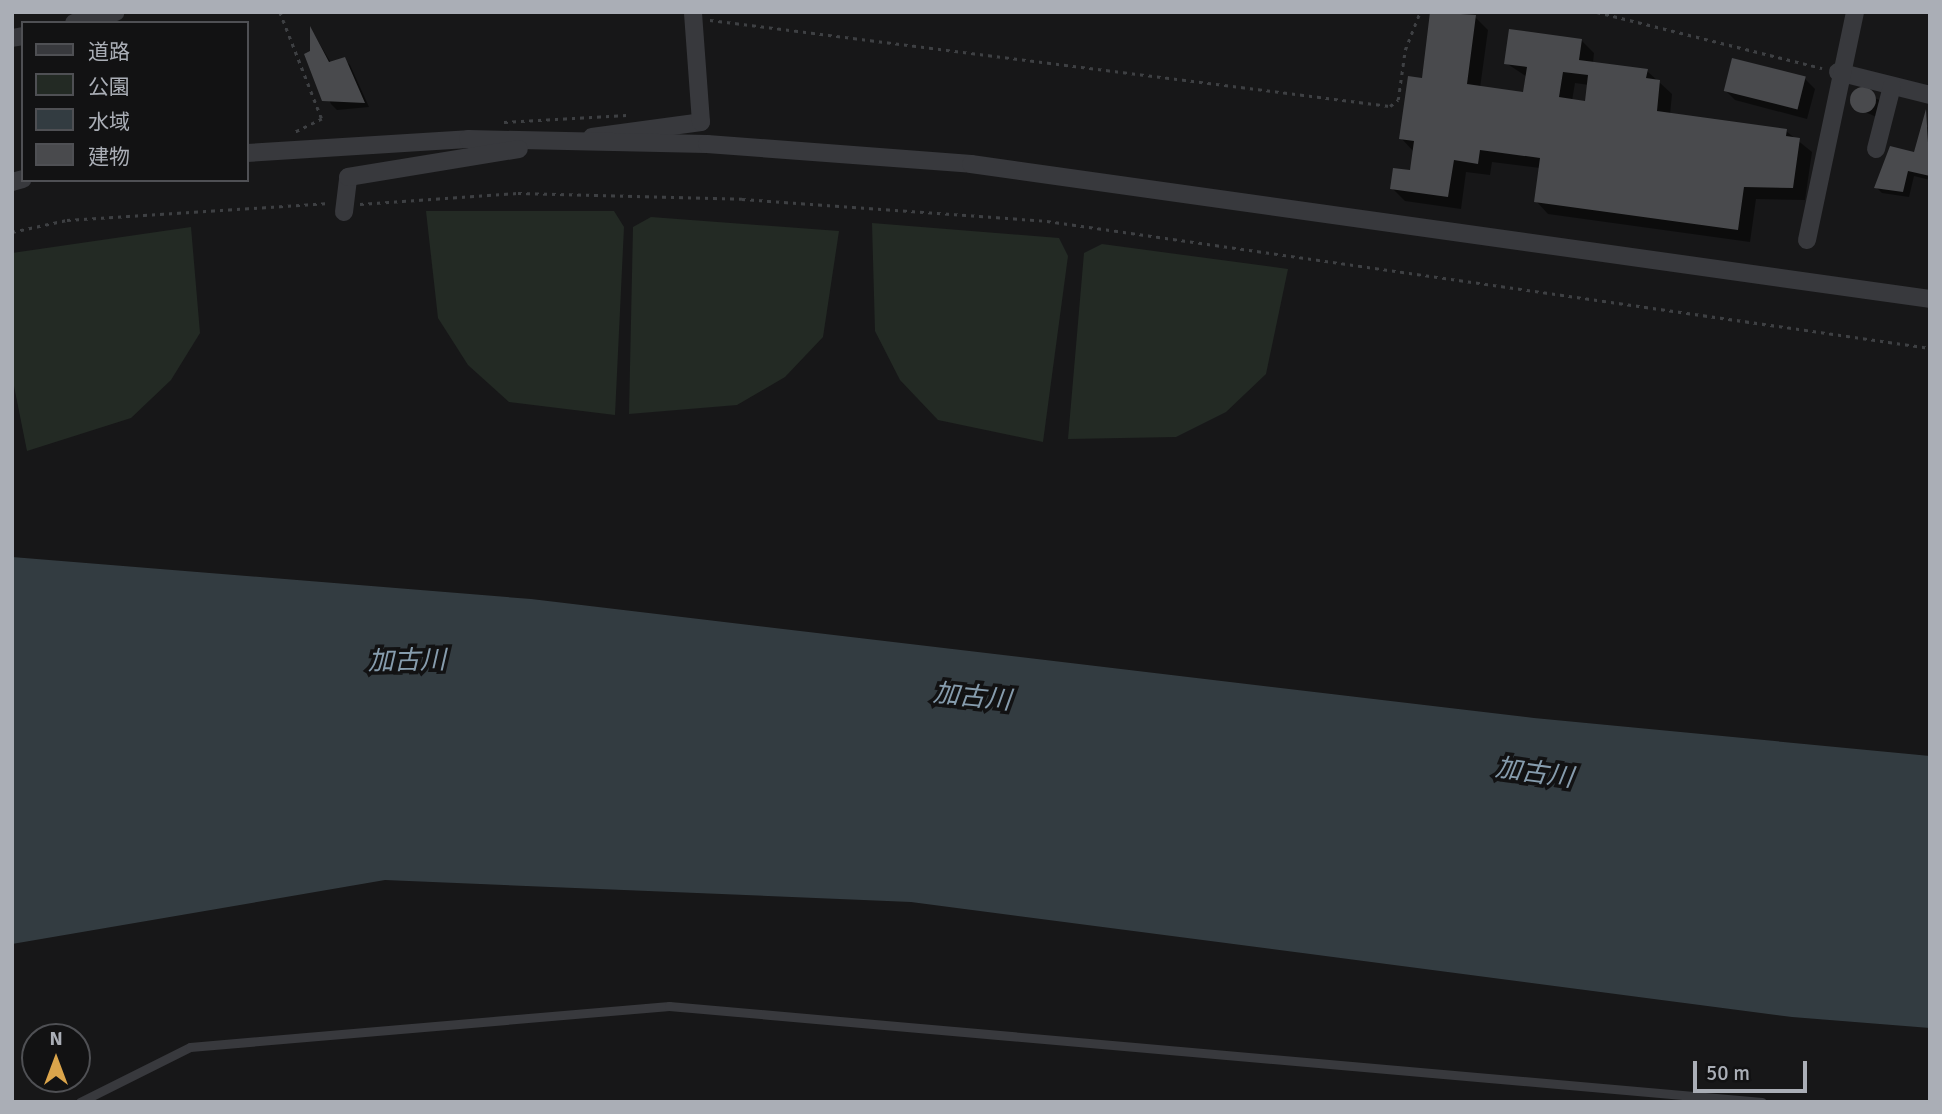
<!DOCTYPE html>
<html>
<head>
<meta charset="utf-8">
<style>
	body { margin:0 }
	#map { position:relative; width:1942px; height:1114px; overflow:hidden; background:#171718; font-family:Signika,"Noto Sans JP",sans-serif }
	div>[style] { position:absolute }
	.green>* { inset:0; background:#232a24 }
	.water>* { inset:0; background:#333c41 }
	.shadow>* { inset:0; background:#0007 }
	.building>* { inset:0; background:#494a4d; transform-origin:0 0 }
	.round { border-radius:50% }
	.path>* { height:2.5px; margin-top:-1.25px; transform-origin:0; background:repeating-linear-gradient(90deg,#3e4043 0 3.5px,transparent 0 8.5px) }
	.lane>* { height:9px; margin:-4.5px; padding:0 4.5px; transform-origin:4.5px; border-radius:4.5px; background:#38393d }
	.street>* { height:18px; margin:-9px; padding:0 9px; transform-origin:9px; border-radius:9px; background:#38393d }
	span { translate:-50% -50%; white-space:nowrap; text-align:center; line-height:1.15; -webkit-text-stroke:7px #121213; paint-order:stroke }
	.water-label { font-size:26px; color:#869cad; font-style:italic }
	.frame { position:absolute; inset:0; border:14px solid #aaaeb6; pointer-events:none }
	.legend { position:absolute; left:21px; top:21px; width:228px; height:161px; box-sizing:border-box; background:#121213; border:2px solid #4f5054; margin:0; padding:9px 12px; list-style:none; font-size:21px; color:#aaaeb6 }
	.legend li { display:flex; align-items:center; gap:14px; height:35px }
	.legend b { width:35px; border:2px solid #4f5054 }
	.north { position:absolute; left:21px; top:1023px; width:70px; height:70px; box-sizing:border-box; background:#121213; border:2px solid #4f5054; border-radius:50%; rotate:0deg; font-size:19px; font-weight:700; line-height:28px; text-align:center; color:#aaaeb6 }
	.north::after { content:''; display:block; margin:auto; width:24px; height:32px; background:#dba54b; clip-path:polygon(50% 0,100% 100%,50% 72%,0 100%) }
	.scale { position:absolute; left:1693px; top:1061px; width:114px; height:32px; box-sizing:border-box; border:4px solid #aaaeb6; border-top:0; padding-left:9px; font-size:21px; line-height:24px; white-space:nowrap; color:#aaaeb6; -webkit-text-stroke:5px #121213; paint-order:stroke }
</style>
</head>
<body>
<div id="map">
	<div class="green">
		<div style="clip-path:polygon(426px 211px,614px 211px,624px 227px,615px 415px,509px 402px,468px 365px,438px 318px)"></div>
		<div style="clip-path:polygon(651px 217px,839px 231px,823px 337px,785px 377px,737px 405px,629px 414px,633px 227px)"></div>
		<div style="clip-path:polygon(872px 223px,1059px 238px,1068px 256px,1043px 442px,938px 420px,900px 380px,875px 331px)"></div>
		<div style="clip-path:polygon(191px 227px,200px 333px,171px 380px,131px 418px,27px 451px,12px 376px,12px 253px)"></div>
		<div style="clip-path:polygon(1102px 244px,1288px 269px,1266px 374px,1226px 412px,1176px 437px,1068px 439px,1084px 253px)"></div>
	</div>
	<div class="water">
		<div style="clip-path:polygon(12px 557px,531px 599px,1534px 718px,1930px 756px,1930px 1028px,1792px 1017px,911px 902px,385px 880px,12px 944px)"></div>
	</div>
	<div class="shadow">
		<div style="clip-path:polygon(evenodd,1432px 12px,1475px 17px,1488px 30px,1480px 88px,1525px 94px,1527px 77px,1506px 63px,1582px 41px,1594px 53px,1593px 63px,1647px 71px,1672px 94px,1670px 115px,1786px 131px,1812px 152px,1805px 200px,1756px 199px,1750px 242px,1548px 214px,1536px 201px,1540px 168px,1492px 162px,1490px 175px,1466px 172px,1461px 209px,1405px 201px,1392px 188px,1411px 172px,1414px 152px,1401px 138px,1423px 80px,1432px 12px,1575px 83px,1589px 85px,1586px 103px,1572px 101px,1575px 83px)"></div>
		<div style="clip-path:polygon(312px 31px,331px 63px,344px 59px,350px 65px,369px 107px,337px 110px,331px 104px,307px 54px,312px 52px)"></div>
		<div style="clip-path:polygon(1805px 79px,1815px 89px,1807px 119px,1735px 100px,1725px 90px)"></div>
		<div style="clip-path:polygon(1855px 92px,1883px 101px,1879px 118px,1851px 106px)"></div>
		<div style="clip-path:polygon(1923px 126px,1930px 128px,1930px 180px,1914px 176px,1909px 197px,1882px 193px,1876px 187px,1915px 154px)"></div>
	</div>
	<div class="building">
		<div style="clip-path:polygon(evenodd,1430px 12px,1476px 15px,1467px 84px,1523px 92px,1527px 67px,1504px 64px,1509px 29px,1582px 39px,1579px 60px,1648px 69px,1646px 78px,1660px 80px,1657px 111px,1787px 129px,1786px 136px,1800px 138px,1793px 188px,1744px 187px,1738px 230px,1534px 202px,1540px 158px,1480px 150px,1478px 164px,1454px 160px,1448px 197px,1390px 189px,1393px 168px,1410px 170px,1414px 141px,1399px 139px,1408px 76px,1422px 78px,1430px 12px,1563px 72px,1588px 75px,1585px 101px,1559px 97px,1563px 72px)"></div>
		<div style="clip-path:polygon(310px 26px,329px 62px,345px 57px,365px 103px,322px 101px,304px 54px,310px 51px)"></div>
		<div style="left:1732px;top:58px;width:76px;height:34px;rotate:14deg"></div>
		<div class="round" style="left:1850px;top:87px;width:26px;height:26px"></div>
		<div style="clip-path:polygon(1926px 109px,1930px 176px,1908px 171px,1903px 192px,1874px 188px,1890px 146px,1914px 152px)"></div>
	</div>
	<div class="path">
		<div style="left:280px;top:12px;width:115px;rotate:68.6deg"></div>
		<div style="left:322px;top:119px;width:32px;rotate:154deg"></div>
		<div style="left:1597px;top:12px;width:232px;rotate:14deg"></div>
		<div style="left:710px;top:20px;width:685px;rotate:7.21deg"></div>
		<div style="left:1390px;top:106px;width:10px;rotate:-37deg"></div>
		<div style="left:1398px;top:100px;width:50px;rotate:-82deg"></div>
		<div style="left:1405px;top:50px;width:41px;rotate:-68.5deg"></div>
		<div style="left:504px;top:122px;width:123px;rotate:-3.3deg"></div>
		<div style="left:360px;top:204px;width:158px;rotate:-4deg"></div>
		<div style="left:518px;top:193px;width:224px;rotate:1.5deg"></div>
		<div style="left:742px;top:199px;width:306px;rotate:4.1deg"></div>
		<div style="left:1047px;top:221px;width:892px;rotate:8.18deg"></div>
		<div style="left:12px;top:232px;width:56px;rotate:-12.3deg"></div>
		<div style="left:67px;top:220px;width:263px;rotate:-3.7deg"></div>
	</div>
	<div class="lane">
		<div style="left:80px;top:1102px;width:123px;rotate:-26.6deg"></div>
		<div style="left:190px;top:1047px;width:481px;rotate:-4.9deg"></div>
		<div style="left:669px;top:1006px;width:1097px;rotate:5.02deg"></div>
	</div>
	<div class="street">
		<div style="left:74px;top:23px;width:43px;rotate:-14.7deg"></div>
		<div style="left:12px;top:38px;width:11px;rotate:-10deg"></div>
		<div style="left:1838px;top:72px;width:95px;rotate:14deg"></div>
		<div style="left:592px;top:137px;width:110px;rotate:-7.8deg"></div>
		<div style="left:701px;top:122px;width:110px;rotate:-94.2deg"></div>
		<div style="left:1876px;top:149px;width:65px;rotate:-75.7deg"></div>
		<div style="left:247px;top:153px;width:221px;rotate:-3.6deg"></div>
		<div style="left:468px;top:139px;width:239px;rotate:1.2deg"></div>
		<div style="left:707px;top:144px;width:265px;rotate:4.3deg"></div>
		<div style="left:971px;top:164px;width:968px;rotate:8.01deg"></div>
		<div style="left:12px;top:182px;width:11px;rotate:-15deg"></div>
		<div style="left:344px;top:212px;width:35px;rotate:-83deg"></div>
		<div style="left:348px;top:177px;width:173px;rotate:-9.3deg"></div>
		<div style="left:1807px;top:240px;width:233px;rotate:-78.1deg"></div>
	</div>
	<div class="water-label">
		<span style="left:407px;top:662px;rotate:-1deg">加古川</span>
		<span style="left:972px;top:698px;rotate:6deg">加古川</span>
		<span style="left:1534px;top:774px;rotate:8deg">加古川</span>
	</div>
	<div class="frame"></div>
	<ul class="legend">
	<li><b style="height:9px;background:#38393d"></b>道路</li>
	<li><b style="height:19px;background:#232a24"></b>公園</li>
	<li><b style="height:19px;background:#333c41"></b>水域</li>
	<li><b style="height:19px;background:#494a4d"></b>建物</li>
	</ul>
	<div class="north">N</div>
	<div class="scale">50 m</div>
</div>
</body>
</html>
